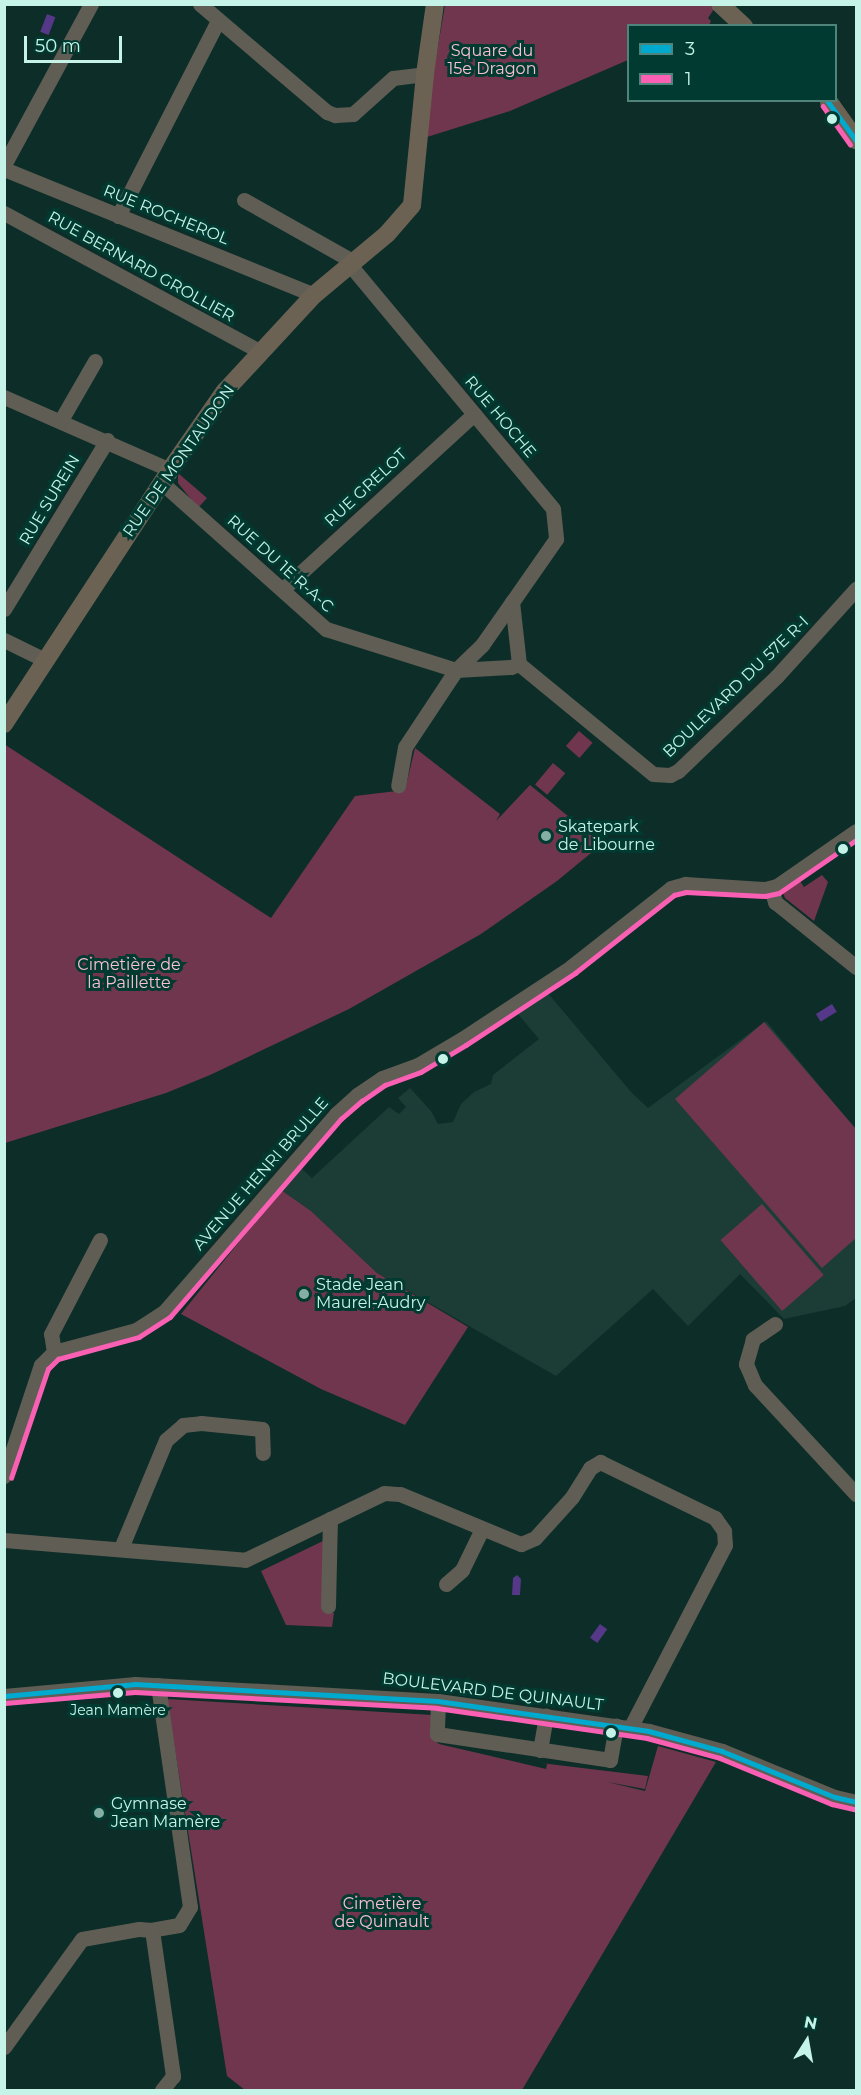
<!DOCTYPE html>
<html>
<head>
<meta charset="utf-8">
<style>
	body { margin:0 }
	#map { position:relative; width:861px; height:2095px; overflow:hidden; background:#0d2d28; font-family:Montserrat,sans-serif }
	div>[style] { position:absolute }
	.built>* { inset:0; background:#1b3d36 }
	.green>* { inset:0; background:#70364d; transform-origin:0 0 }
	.water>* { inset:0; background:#553888; transform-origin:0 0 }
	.minor>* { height:15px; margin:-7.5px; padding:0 7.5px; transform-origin:7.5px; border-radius:7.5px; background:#5f5d54 }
	.major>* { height:18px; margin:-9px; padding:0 9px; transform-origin:9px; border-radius:9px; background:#6c6254 }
	.bus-1>* { height:4.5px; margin:-2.25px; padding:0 2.25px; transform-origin:2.25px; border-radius:2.25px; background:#00a9ce }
	.bus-2>* { height:4.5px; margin:-2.25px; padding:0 2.25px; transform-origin:2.25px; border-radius:2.25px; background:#f960b3 }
	.dots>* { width:16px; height:16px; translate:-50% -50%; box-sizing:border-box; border:3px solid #003a31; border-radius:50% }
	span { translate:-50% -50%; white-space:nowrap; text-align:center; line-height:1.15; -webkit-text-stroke:6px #003a31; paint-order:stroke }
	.bus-label { font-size:14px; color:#c6f3e8 }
	.park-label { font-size:16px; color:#f9c0d1 }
	.street-label { font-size:16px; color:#c6f3e8 }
	.poi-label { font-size:16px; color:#c6f3e8 }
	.left { translate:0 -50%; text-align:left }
	.frame { position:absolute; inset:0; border:6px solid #c6f3e8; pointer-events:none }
	.legend { position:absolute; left:627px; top:24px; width:210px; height:78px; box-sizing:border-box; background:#003a31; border:2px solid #4f847a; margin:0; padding:8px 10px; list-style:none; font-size:18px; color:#c6f3e8 }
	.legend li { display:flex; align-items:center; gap:12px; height:30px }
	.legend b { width:30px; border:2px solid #4f847a }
	.north { position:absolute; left:777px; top:2011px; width:60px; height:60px; -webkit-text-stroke:4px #003a31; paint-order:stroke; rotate:11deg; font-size:16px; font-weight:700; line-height:24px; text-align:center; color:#c6f3e8 }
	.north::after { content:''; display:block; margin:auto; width:21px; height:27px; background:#c6f3e8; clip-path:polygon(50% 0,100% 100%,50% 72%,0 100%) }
	.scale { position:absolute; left:24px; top:36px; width:98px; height:27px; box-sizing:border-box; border:3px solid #c6f3e8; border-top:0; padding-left:8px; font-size:18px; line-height:21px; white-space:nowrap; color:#c6f3e8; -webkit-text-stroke:4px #003a31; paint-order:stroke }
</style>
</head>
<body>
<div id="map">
	<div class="built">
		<div style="clip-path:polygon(547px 992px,631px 1092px,648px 1108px,766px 1021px,856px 1130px,856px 1298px,845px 1306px,784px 1319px,740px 1274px,688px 1326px,653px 1289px,556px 1376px,377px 1273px,311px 1211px,281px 1190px,301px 1168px,312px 1178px,389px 1107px,399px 1114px,406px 1107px,398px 1098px,410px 1088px,431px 1111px,438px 1124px,453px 1122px,461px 1104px,474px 1092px,491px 1084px,493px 1075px,539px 1039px,517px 1013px)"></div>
	</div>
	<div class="green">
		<div style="clip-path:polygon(709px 4px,714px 9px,708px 18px,711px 21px,709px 25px,628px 26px,628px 60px,510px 111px,427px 137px,432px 82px,445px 5px)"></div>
		<div style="clip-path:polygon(178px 473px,207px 498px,198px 508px,178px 483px)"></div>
		<div style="left:579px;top:731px;width:18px;height:20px;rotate:41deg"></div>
		<div style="clip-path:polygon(4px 744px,271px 918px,355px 796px,405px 790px,415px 748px,500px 814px,496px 821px,530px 785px,602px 844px,557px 881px,481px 934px,349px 1009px,210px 1075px,166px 1093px,5px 1143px)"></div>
		<div style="left:553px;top:763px;width:16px;height:28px;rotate:40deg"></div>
		<div style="clip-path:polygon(822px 875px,828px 882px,814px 921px,785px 898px,783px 893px,800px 881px,804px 887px)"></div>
		<div style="clip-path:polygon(764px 1022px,856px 1129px,856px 1238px,822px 1268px,675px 1099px)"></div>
		<div style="clip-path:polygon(281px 1190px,311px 1211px,377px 1273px,468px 1327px,405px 1425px,321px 1389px,181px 1314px)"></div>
		<div style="left:762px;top:1204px;width:94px;height:55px;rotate:49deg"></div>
		<div style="clip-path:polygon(325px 1540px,324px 1613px,334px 1613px,332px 1627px,286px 1625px,261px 1571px)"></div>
		<div style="clip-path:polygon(167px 1699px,432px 1715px,431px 1737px,439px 1744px,546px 1769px,547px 1764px,541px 1763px,648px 1776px,645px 1789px,607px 1782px,645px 1791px,658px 1746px,716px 1762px,522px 2090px,245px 2090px,227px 2076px)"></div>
	</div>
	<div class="water">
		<div style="left:47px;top:14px;width:9px;height:19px;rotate:21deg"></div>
		<div style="left:832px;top:1004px;width:9px;height:19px;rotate:58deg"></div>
		<div style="clip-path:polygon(517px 1575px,521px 1579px,520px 1595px,512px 1595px,513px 1578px)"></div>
		<div style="left:600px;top:1624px;width:9px;height:17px;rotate:36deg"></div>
	</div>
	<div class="minor">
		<div style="left:200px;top:4px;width:167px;rotate:40.4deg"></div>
		<div style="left:327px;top:112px;width:9px;rotate:21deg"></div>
		<div style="left:335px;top:115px;width:18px;rotate:-3deg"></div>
		<div style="left:353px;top:114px;width:54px;rotate:-42deg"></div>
		<div style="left:393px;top:78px;width:32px;rotate:-7deg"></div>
		<div style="left:4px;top:165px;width:183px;rotate:-61.6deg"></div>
		<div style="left:4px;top:169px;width:335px;rotate:22.1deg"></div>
		<div style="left:244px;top:200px;width:126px;rotate:29.4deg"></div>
		<div style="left:4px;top:213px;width:292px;rotate:28.4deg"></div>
		<div style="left:118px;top:216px;width:219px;rotate:-62.9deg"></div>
		<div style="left:350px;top:265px;width:317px;rotate:50.2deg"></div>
		<div style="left:553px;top:509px;width:30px;rotate:84deg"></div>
		<div style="left:556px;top:539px;width:77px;rotate:124.9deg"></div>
		<div style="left:4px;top:397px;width:181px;rotate:23.7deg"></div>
		<div style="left:61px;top:420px;width:68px;rotate:-60deg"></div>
		<div style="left:162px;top:483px;width:220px;rotate:41.7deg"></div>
		<div style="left:326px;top:629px;width:136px;rotate:17.5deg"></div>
		<div style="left:456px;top:670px;width:55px;rotate:-3.1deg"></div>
		<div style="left:511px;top:667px;width:9px;rotate:-21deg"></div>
		<div style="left:519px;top:664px;width:62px;rotate:-96.4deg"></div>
		<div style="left:512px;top:602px;width:52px;rotate:124.9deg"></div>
		<div style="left:482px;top:645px;width:36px;rotate:136deg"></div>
		<div style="left:456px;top:670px;width:92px;rotate:123.5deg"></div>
		<div style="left:405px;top:747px;width:39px;rotate:100deg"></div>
		<div style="left:283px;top:589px;width:259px;rotate:-42.5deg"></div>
		<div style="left:4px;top:609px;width:198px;rotate:-58.6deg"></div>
		<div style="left:4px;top:640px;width:46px;rotate:26deg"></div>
		<div style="left:519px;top:664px;width:173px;rotate:39.4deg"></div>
		<div style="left:653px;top:774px;width:17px;rotate:3deg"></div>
		<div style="left:670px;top:775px;width:9px;rotate:-27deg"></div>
		<div style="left:678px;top:771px;width:137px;rotate:-43.8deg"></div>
		<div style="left:777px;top:676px;width:118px;rotate:-47.8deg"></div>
		<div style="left:771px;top:888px;width:15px;rotate:74deg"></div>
		<div style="left:775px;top:902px;width:104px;rotate:38.7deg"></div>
		<div style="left:775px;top:1324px;width:27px;rotate:146deg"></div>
		<div style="left:753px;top:1339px;width:26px;rotate:106deg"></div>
		<div style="left:746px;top:1364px;width:23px;rotate:67deg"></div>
		<div style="left:755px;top:1385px;width:149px;rotate:47.2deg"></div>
		<div style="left:54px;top:1352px;width:18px;rotate:-99deg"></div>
		<div style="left:51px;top:1334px;width:106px;rotate:-62.5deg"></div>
		<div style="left:4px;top:1476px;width:117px;rotate:-71.6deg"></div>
		<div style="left:41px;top:1365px;width:18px;rotate:-45deg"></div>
		<div style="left:54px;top:1352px;width:85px;rotate:-15deg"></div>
		<div style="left:136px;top:1330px;width:35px;rotate:-33deg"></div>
		<div style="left:165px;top:1311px;width:261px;rotate:-49deg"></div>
		<div style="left:336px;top:1114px;width:28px;rotate:-42deg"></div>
		<div style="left:357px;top:1095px;width:30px;rotate:-34deg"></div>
		<div style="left:382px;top:1078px;width:38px;rotate:-20deg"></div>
		<div style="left:418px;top:1065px;width:51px;rotate:-30.6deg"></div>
		<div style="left:462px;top:1039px;width:131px;rotate:-33.4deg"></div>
		<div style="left:571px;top:967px;width:127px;rotate:-38.3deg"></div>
		<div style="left:671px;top:888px;width:15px;rotate:-16deg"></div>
		<div style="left:685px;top:884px;width:80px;rotate:3.6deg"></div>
		<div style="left:765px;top:889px;width:12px;rotate:-14deg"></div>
		<div style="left:777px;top:886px;width:96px;rotate:-34.8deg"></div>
		<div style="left:4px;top:1540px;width:242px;rotate:4.7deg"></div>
		<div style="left:245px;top:1560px;width:154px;rotate:-25.7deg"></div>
		<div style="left:384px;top:1493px;width:16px;rotate:4deg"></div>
		<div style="left:400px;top:1494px;width:131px;rotate:22.5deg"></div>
		<div style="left:521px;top:1544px;width:15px;rotate:-23deg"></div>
		<div style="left:535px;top:1538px;width:55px;rotate:-47.9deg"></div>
		<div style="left:572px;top:1497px;width:34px;rotate:-58deg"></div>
		<div style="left:590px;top:1468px;width:12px;rotate:-31deg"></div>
		<div style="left:600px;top:1462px;width:128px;rotate:26deg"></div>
		<div style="left:715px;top:1518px;width:16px;rotate:55deg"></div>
		<div style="left:724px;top:1531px;width:14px;rotate:86deg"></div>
		<div style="left:725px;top:1545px;width:206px;rotate:117.4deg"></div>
		<div style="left:121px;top:1548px;width:117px;rotate:-67.4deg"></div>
		<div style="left:166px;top:1440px;width:23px;rotate:-41deg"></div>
		<div style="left:183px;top:1425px;width:18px;rotate:-6deg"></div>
		<div style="left:201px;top:1423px;width:61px;rotate:5.6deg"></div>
		<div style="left:262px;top:1429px;width:24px;rotate:88deg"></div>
		<div style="left:446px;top:1584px;width:21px;rotate:-41deg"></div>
		<div style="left:462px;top:1570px;width:46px;rotate:-64deg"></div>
		<div style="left:328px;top:1606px;width:87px;rotate:-88.7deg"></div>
		<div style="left:158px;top:1685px;width:224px;rotate:81.8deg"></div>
		<div style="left:190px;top:1907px;width:21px;rotate:121deg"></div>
		<div style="left:179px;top:1925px;width:27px;rotate:170deg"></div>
		<div style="left:152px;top:1930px;width:148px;rotate:81.8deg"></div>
		<div style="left:173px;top:2076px;width:18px;rotate:128deg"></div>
		<div style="left:4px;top:1696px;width:132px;rotate:-5.2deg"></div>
		<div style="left:135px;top:1684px;width:303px;rotate:3.2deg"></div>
		<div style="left:438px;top:1701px;width:213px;rotate:8.1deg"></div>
		<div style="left:649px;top:1731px;width:76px;rotate:15.3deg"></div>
		<div style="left:722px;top:1751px;width:122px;rotate:22.2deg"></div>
		<div style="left:835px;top:1797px;width:22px;rotate:13deg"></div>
		<div style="left:438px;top:1701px;width:33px;rotate:92deg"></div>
		<div style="left:437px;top:1734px;width:175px;rotate:8.5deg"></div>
		<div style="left:610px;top:1760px;width:35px;rotate:-80deg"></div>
		<div style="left:540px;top:1750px;width:35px;rotate:-80deg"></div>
		<div style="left:4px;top:2047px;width:133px;rotate:-54.2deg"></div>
		<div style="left:82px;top:1939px;width:58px;rotate:-10deg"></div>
		<div style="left:139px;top:1929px;width:13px;rotate:4deg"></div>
	</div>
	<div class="major">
		<div style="left:720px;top:4px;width:33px;rotate:43deg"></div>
		<div style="left:829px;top:102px;width:47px;rotate:54.6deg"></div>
		<div style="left:4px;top:724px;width:303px;rotate:-56.8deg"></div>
		<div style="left:170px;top:470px;width:96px;rotate:-55.2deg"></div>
		<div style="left:225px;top:391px;width:131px;rotate:-47.2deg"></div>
		<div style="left:314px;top:295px;width:95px;rotate:-39.9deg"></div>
		<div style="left:387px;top:234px;width:38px;rotate:-49deg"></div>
		<div style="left:412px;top:205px;width:132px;rotate:-84.3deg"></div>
		<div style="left:425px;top:74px;width:71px;rotate:-81.9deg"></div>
	</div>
	<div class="bus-1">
		<div style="left:827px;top:100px;width:49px;rotate:54.1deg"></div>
		<div style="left:4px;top:1696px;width:132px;rotate:-5.2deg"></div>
		<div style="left:135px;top:1684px;width:303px;rotate:3.2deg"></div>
		<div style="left:438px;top:1701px;width:213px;rotate:8.1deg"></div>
		<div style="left:649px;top:1731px;width:76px;rotate:15.3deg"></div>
		<div style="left:722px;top:1751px;width:122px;rotate:22.2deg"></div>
		<div style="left:835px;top:1797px;width:22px;rotate:13deg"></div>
	</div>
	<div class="bus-2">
		<div style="left:823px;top:106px;width:47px;rotate:54.6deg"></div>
		<div style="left:11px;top:1478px;width:115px;rotate:-71.3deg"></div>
		<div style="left:48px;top:1369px;width:14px;rotate:-45deg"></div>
		<div style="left:58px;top:1359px;width:84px;rotate:-15.2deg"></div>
		<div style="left:139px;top:1337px;width:37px;rotate:-33deg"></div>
		<div style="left:170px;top:1317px;width:262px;rotate:-49.2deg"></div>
		<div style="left:341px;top:1119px;width:28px;rotate:-41deg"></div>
		<div style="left:362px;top:1101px;width:28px;rotate:-35deg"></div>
		<div style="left:385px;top:1085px;width:38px;rotate:-20deg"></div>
		<div style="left:421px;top:1072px;width:52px;rotate:-31deg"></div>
		<div style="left:466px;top:1045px;width:131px;rotate:-33.4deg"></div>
		<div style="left:575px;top:973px;width:126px;rotate:-38.2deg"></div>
		<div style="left:674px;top:895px;width:12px;rotate:-14deg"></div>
		<div style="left:686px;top:892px;width:79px;rotate:2.9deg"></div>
		<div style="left:765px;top:896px;width:14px;rotate:-12deg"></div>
		<div style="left:779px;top:893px;width:93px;rotate:-34.5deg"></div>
		<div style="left:5px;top:1703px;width:130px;rotate:-4.8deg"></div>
		<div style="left:135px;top:1692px;width:302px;rotate:3deg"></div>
		<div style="left:437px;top:1708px;width:212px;rotate:8.1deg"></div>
		<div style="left:647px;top:1738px;width:76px;rotate:15.3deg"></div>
		<div style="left:720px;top:1758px;width:121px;rotate:22.3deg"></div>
		<div style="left:832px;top:1804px;width:23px;rotate:13deg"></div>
	</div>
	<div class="dots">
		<div style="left:832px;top:119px;background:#c6f3e8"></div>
		<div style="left:546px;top:836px;background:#85aea5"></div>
		<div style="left:843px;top:849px;background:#c6f3e8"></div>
		<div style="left:443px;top:1059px;background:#c6f3e8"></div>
		<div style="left:304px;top:1294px;background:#85aea5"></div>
		<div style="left:118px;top:1693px;background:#c6f3e8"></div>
		<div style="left:611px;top:1733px;background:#c6f3e8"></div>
		<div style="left:99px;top:1813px;background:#85aea5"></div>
	</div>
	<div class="bus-label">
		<span style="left:118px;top:1710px">Jean Mamère</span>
	</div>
	<div class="park-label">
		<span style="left:492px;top:60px">Square du<br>15e Dragon</span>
		<span style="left:129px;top:974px">Cimetière de<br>la Paillette</span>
		<span style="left:382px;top:1913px">Cimetière<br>de Quinault</span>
	</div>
	<div class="street-label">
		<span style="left:166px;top:215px;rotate:22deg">RUE ROCHEROL</span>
		<span style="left:141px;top:267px;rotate:29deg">RUE BERNARD GROLLIER</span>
		<span style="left:500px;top:417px;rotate:50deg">RUE HOCHE</span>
		<span style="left:179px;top:461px;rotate:-55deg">RUE DE MONTAUDON</span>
		<span style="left:366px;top:488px;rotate:-43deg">RUE GRELOT</span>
		<span style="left:50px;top:500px;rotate:-59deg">RUE SUREIN</span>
		<span style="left:280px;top:564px;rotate:42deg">RUE DU 1E R-A-C</span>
		<span style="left:736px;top:687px;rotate:-44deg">BOULEVARD DU 57E R-I</span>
		<span style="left:261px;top:1174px;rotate:-49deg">AVENUE HENRI BRULLE</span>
		<span style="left:493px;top:1692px;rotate:7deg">BOULEVARD DE QUINAULT</span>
	</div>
	<div class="poi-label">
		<span class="left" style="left:558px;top:836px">Skatepark<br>de Libourne</span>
		<span class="left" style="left:316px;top:1294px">Stade Jean<br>Maurel-Audry</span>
		<span class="left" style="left:111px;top:1813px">Gymnase<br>Jean Mamère</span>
	</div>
	<div class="frame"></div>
	<ul class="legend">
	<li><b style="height:8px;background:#00a9ce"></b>3</li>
	<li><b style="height:8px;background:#f960b3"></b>1</li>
	</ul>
	<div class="north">N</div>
	<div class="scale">50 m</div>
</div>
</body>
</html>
